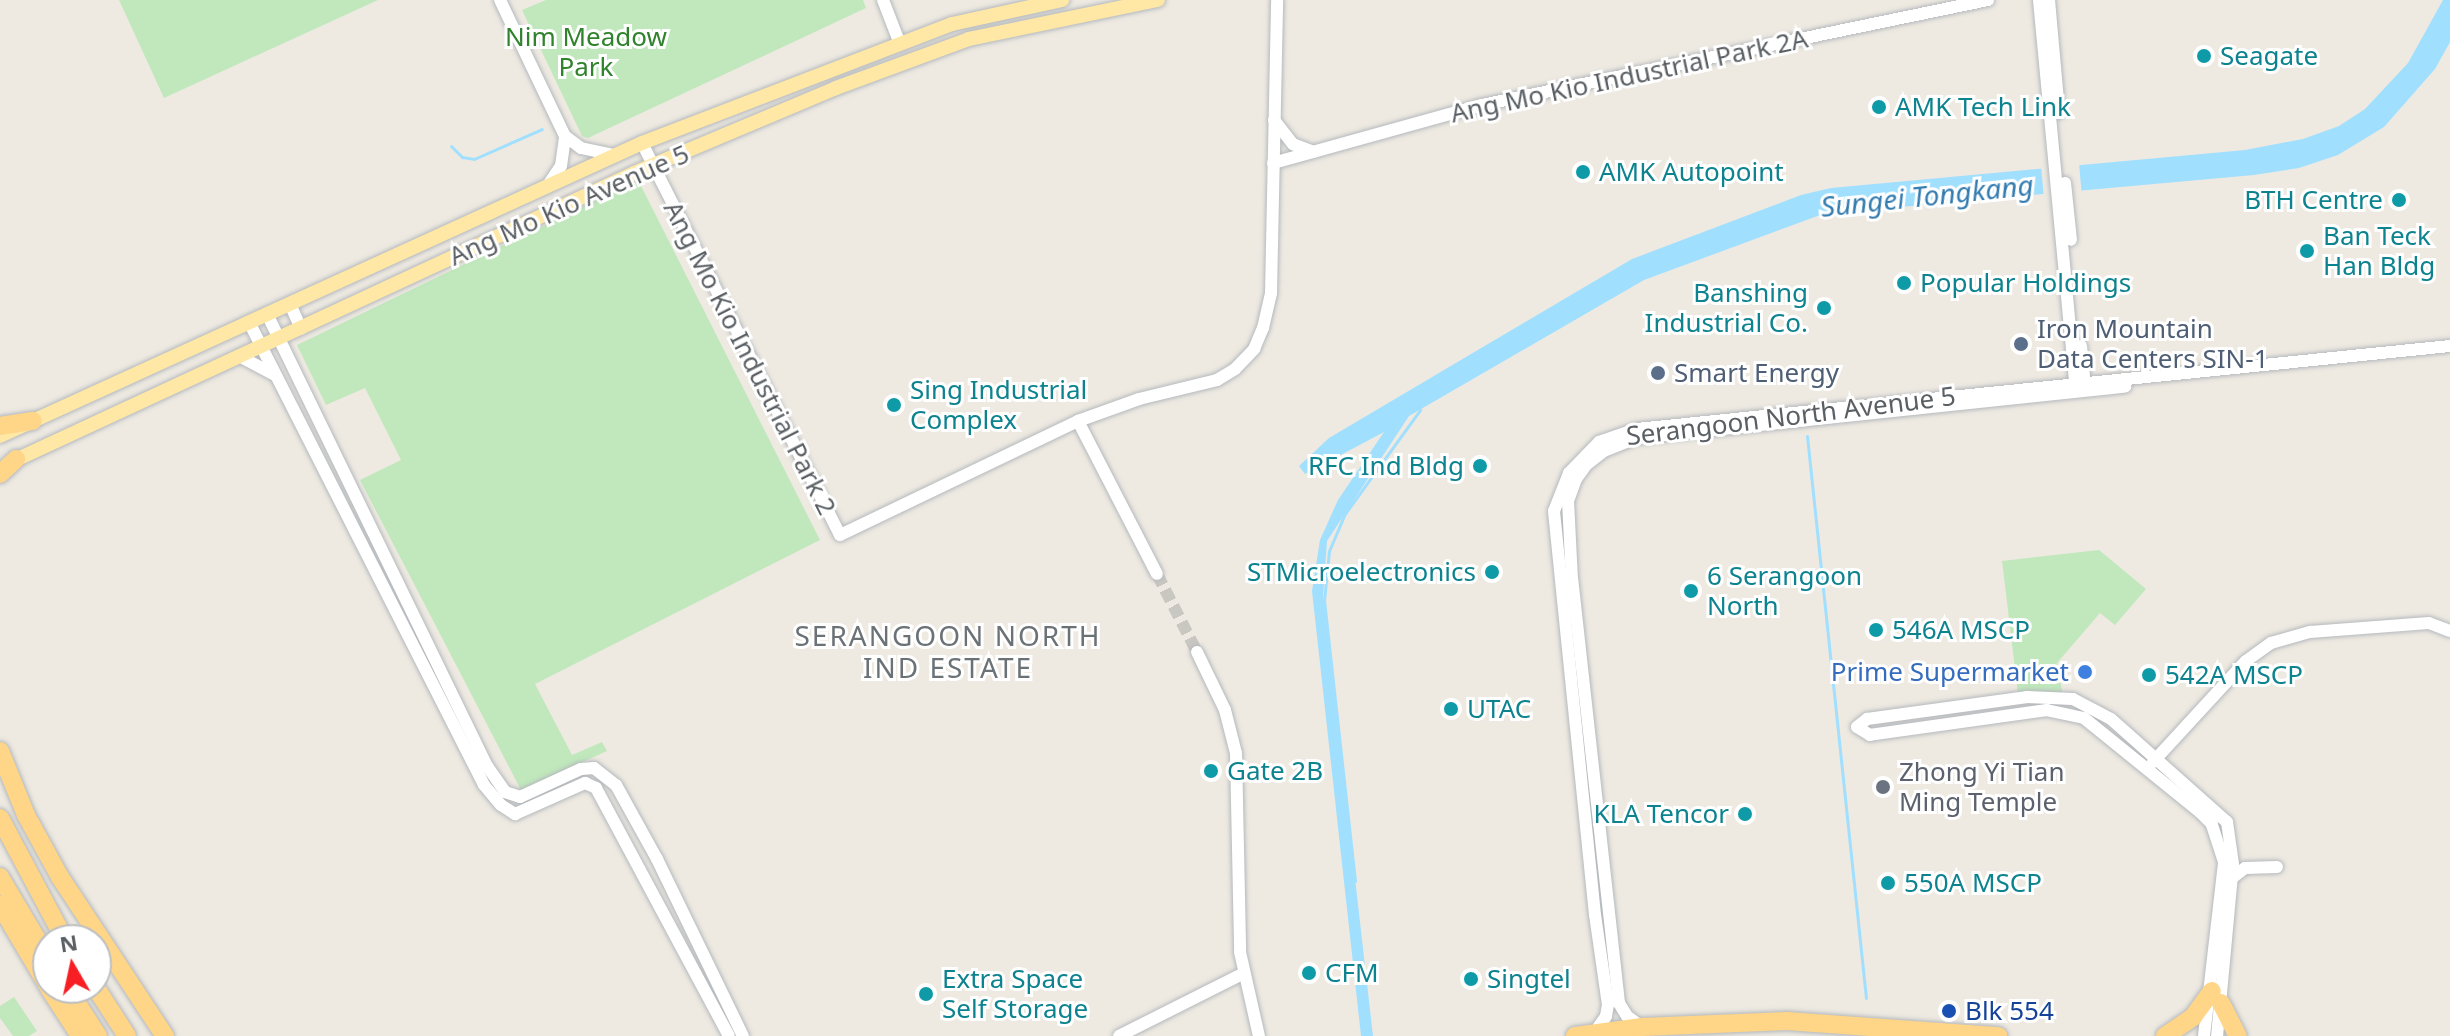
<!DOCTYPE html>
<html>
<head>
<meta charset="utf-8">
<style>
	body { margin:0 }
	#map { position:relative; width:2450px; height:1036px; overflow:hidden; background:#eeeae2; font-family:"Noto Sans",sans-serif }
	div>[style] { position:absolute }
	.green>* { inset:0; background:#c0e8bc }
	.water>* { inset:0; background:#a1dfff }
	.pier>* { inset:0; background:#eeeae2; transform-origin:0 0 }
	.stream>* { height:3px; margin:-1.5px; padding:0 1.5px; transform-origin:1.5px; border-radius:1.5px; background:#a1dfff }
	.minor-tunnel>* { height:12px; margin-top:-6px; transform-origin:0; background:repeating-linear-gradient(90deg,#c9c7c2 0 12px,transparent 0 18px) }
	.roads { filter:drop-shadow(0 0 2px #b5b9bd) drop-shadow(0 0 2px #b5b9bd) }
	.minor>* { height:12px; margin:-6px; padding:0 6px; transform-origin:6px; border-radius:6px; background:#fff }
	.major>* { height:14px; margin:-7px; padding:0 7px; transform-origin:7px; border-radius:7px; background:#ffe8a6 }
	.highway>* { height:18px; margin:-9px; padding:0 9px; transform-origin:9px; border-radius:9px; background:#ffd588 }
	.dots>* { width:22px; height:22px; translate:-50% -50%; box-sizing:border-box; border:4px solid #fff; border-radius:50% }
	span { translate:-50% -50%; white-space:nowrap; text-align:center; line-height:1.15; -webkit-text-stroke:6px #fff; paint-order:stroke }
	.park-label { font-size:26px; color:#30822c }
	.culture-label { font-size:26px; color:#0d838f }
	.left { translate:0 -50%; text-align:left }
	.right { translate:-100% -50%; text-align:right }
	.street-label { font-size:26px; color:#5a5f64 }
	.service-label { font-size:26px; color:#4e5e75 }
	.shop-label { font-size:26px; color:#366cbe }
	.worship-label { font-size:26px; color:#5b616d }
	.transit-label { font-size:26px; color:#164399 }
	.water-label { font-size:28px; color:#347cb0; font-style:italic }
	.neighbourhood-label { font-size:28px; color:#6b7276; letter-spacing:2px }
	.north { position:absolute; left:32px; top:924px; width:80px; height:80px; box-sizing:border-box; background:#fff; border:2px solid #bdbfc1; border-radius:50%; rotate:351deg; font-size:22px; font-weight:700; line-height:32px; text-align:center; color:#5a5f64 }
	.north::after { content:''; display:block; margin:auto; width:28px; height:36px; background:#f71f23; clip-path:polygon(50% 0,100% 100%,50% 72%,0 100%) }
</style>
</head>
<body>
<div id="map">
	<div class="green">
		<div style="clip-path:polygon(119px 0,378px 0,164px 98px)"></div>
		<div style="clip-path:polygon(546px 0,863px 0,866px 8px,588px 138px,582px 136px,522px 10px)"></div>
		<div style="clip-path:polygon(638px 180px,820px 540px,535px 684px,572px 755px,602px 742px,607px 751px,521px 790px,360px 480px,401px 460px,365px 388px,326px 405px,297px 345px)"></div>
		<div style="clip-path:polygon(2099px 550px,2146px 589px,2115px 625px,2100px 613px,2057px 663px,2064px 702px,2019px 702px,2002px 561px)"></div>
		<div style="clip-path:polygon(14px 997px,37px 1031px,29px 1036px,13px 1036px,0 1018px,0 1006px)"></div>
	</div>
	<div class="water">
		<div style="clip-path:polygon(2443px 0,2450px 0,2450px 42px,2435px 69px,2384px 127px,2338px 155px,2299px 168px,2254px 175px,1823px 214px,1644px 280px,1409px 416px,1327px 541px,1323px 598px,1373px 1036px,1361px 1036px,1312px 591px,1320px 540px,1338px 500px,1384px 432px,1305px 474px,1299px 466px,1329px 438px,1632px 259px,1801px 195px,1831px 188px,2245px 150px,2303px 139px,2339px 126px,2365px 109px,2408px 63px)"></div>
	</div>
	<div class="pier">
		<div style="left:2079px;top:163px;width:32px;height:38px;rotate:85deg"></div>
	</div>
	<div class="stream">
		<div style="left:451px;top:146px;width:16px;rotate:45deg"></div>
		<div style="left:462px;top:157px;width:12px;rotate:9deg"></div>
		<div style="left:474px;top:159px;width:74px;rotate:-23.8deg"></div>
		<div style="left:1807px;top:436px;width:565px;rotate:84.01deg"></div>
		<div style="left:1355px;top:881px;width:282px;rotate:-96.3deg"></div>
		<div style="left:1324px;top:601px;width:50px;rotate:-84.3deg"></div>
		<div style="left:1329px;top:551px;width:39px;rotate:-67deg"></div>
		<div style="left:1344px;top:515px;width:130px;rotate:-54.1deg"></div>
	</div>
	<div class="minor-tunnel">
		<div style="left:1157px;top:574px;width:88px;rotate:62.9deg"></div>
	</div>
	<div class="roads">
		<div class="minor">
			<div style="left:500px;top:0;width:151px;rotate:64.5deg"></div>
			<div style="left:883px;top:0;width:47px;rotate:68.9deg"></div>
			<div style="left:2039px;top:0;width:391px;rotate:84.6deg"></div>
			<div style="left:2049px;top:0;width:113px;rotate:84.9deg"></div>
			<div style="left:1274px;top:120px;width:31px;rotate:52deg"></div>
			<div style="left:1293px;top:144px;width:22px;rotate:21deg"></div>
			<div style="left:642px;top:143px;width:439px;rotate:63.2deg"></div>
			<div style="left:840px;top:535px;width:264px;rotate:-25.6deg"></div>
			<div style="left:1078px;top:421px;width:65px;rotate:-19.8deg"></div>
			<div style="left:1139px;top:399px;width:80px;rotate:-13.7deg"></div>
			<div style="left:1217px;top:380px;width:21px;rotate:-31deg"></div>
			<div style="left:1235px;top:369px;width:28px;rotate:-46deg"></div>
			<div style="left:1254px;top:349px;width:23px;rotate:-67deg"></div>
			<div style="left:1263px;top:328px;width:36px;rotate:-77deg"></div>
			<div style="left:1271px;top:293px;width:293px;rotate:-88.8deg"></div>
			<div style="left:1273px;top:163px;width:217px;rotate:-15.5deg"></div>
			<div style="left:1482px;top:105px;width:517px;rotate:-11.72deg"></div>
			<div style="left:2065px;top:183px;width:57px;rotate:84deg"></div>
			<div style="left:548px;top:185px;width:23px;rotate:-56deg"></div>
			<div style="left:561px;top:166px;width:30px;rotate:-82deg"></div>
			<div style="left:565px;top:136px;width:20px;rotate:37deg"></div>
			<div style="left:581px;top:148px;width:35px;rotate:12deg"></div>
			<div style="left:290px;top:304px;width:27px;rotate:66deg"></div>
			<div style="left:267px;top:314px;width:503px;rotate:64.05deg"></div>
			<div style="left:487px;top:766px;width:32px;rotate:55deg"></div>
			<div style="left:505px;top:792px;width:16px;rotate:18deg"></div>
			<div style="left:520px;top:797px;width:67px;rotate:-24.7deg"></div>
			<div style="left:581px;top:769px;width:13px;rotate:-4deg"></div>
			<div style="left:594px;top:768px;width:28px;rotate:38deg"></div>
			<div style="left:616px;top:785px;width:85px;rotate:61deg"></div>
			<div style="left:657px;top:859px;width:197px;rotate:64.1deg"></div>
			<div style="left:249px;top:322px;width:519px;rotate:63.09deg"></div>
			<div style="left:484px;top:785px;width:26px;rotate:50deg"></div>
			<div style="left:501px;top:805px;width:17px;rotate:33deg"></div>
			<div style="left:515px;top:814px;width:77px;rotate:-23.9deg"></div>
			<div style="left:585px;top:783px;width:12px;rotate:24deg"></div>
			<div style="left:596px;top:788px;width:281px;rotate:61.8deg"></div>
			<div style="left:2081px;top:346px;width:41px;rotate:84.4deg"></div>
			<div style="left:239px;top:356px;width:41px;rotate:27.8deg"></div>
			<div style="left:1078px;top:421px;width:172px;rotate:62.7deg"></div>
			<div style="left:1197px;top:652px;width:64px;rotate:64.2deg"></div>
			<div style="left:1225px;top:710px;width:44px;rotate:75.7deg"></div>
			<div style="left:1236px;top:753px;width:199px;rotate:88.8deg"></div>
			<div style="left:1240px;top:952px;width:86px;rotate:77.3deg"></div>
			<div style="left:2153px;top:762px;width:137px;rotate:-47.4deg"></div>
			<div style="left:2246px;top:661px;width:31px;rotate:-36deg"></div>
			<div style="left:2271px;top:643px;width:41px;rotate:-15.8deg"></div>
			<div style="left:2310px;top:632px;width:119px;rotate:-4.3deg"></div>
			<div style="left:2429px;top:623px;width:22px;rotate:21deg"></div>
			<div style="left:2232px;top:878px;width:16px;rotate:-38deg"></div>
			<div style="left:2245px;top:868px;width:32px;rotate:-2deg"></div>
			<div style="left:1642px;top:1027px;width:19px;rotate:-144deg"></div>
			<div style="left:1627px;top:1016px;width:15px;rotate:-122deg"></div>
			<div style="left:1619px;top:1003px;width:426px;rotate:-96.3deg"></div>
			<div style="left:1572px;top:580px;width:79px;rotate:-92.9deg"></div>
			<div style="left:1568px;top:501px;width:23px;rotate:-70deg"></div>
			<div style="left:1576px;top:479px;width:17px;rotate:-54deg"></div>
			<div style="left:1586px;top:465px;width:23px;rotate:-38deg"></div>
			<div style="left:1604px;top:451px;width:35px;rotate:-22deg"></div>
			<div style="left:1636px;top:438px;width:492px;rotate:-6deg"></div>
			<div style="left:1595px;top:1032px;width:19px;rotate:-55deg"></div>
			<div style="left:1606px;top:1016px;width:11px;rotate:-80deg"></div>
			<div style="left:1608px;top:1005px;width:91px;rotate:-98.2deg"></div>
			<div style="left:1595px;top:915px;width:406px;rotate:-95.8deg"></div>
			<div style="left:1554px;top:511px;width:41px;rotate:-68.5deg"></div>
			<div style="left:1569px;top:473px;width:43px;rotate:-45.9deg"></div>
			<div style="left:1599px;top:442px;width:40px;rotate:-18.9deg"></div>
			<div style="left:1637px;top:429px;width:817px;rotate:-5.83deg"></div>
			<div style="left:1119px;top:1036px;width:140px;rotate:-26.7deg"></div>
			<div style="left:2204px;top:1036px;width:175px;rotate:-83.4deg"></div>
			<div style="left:2224px;top:862px;width:40px;rotate:-108deg"></div>
			<div style="left:2212px;top:824px;width:17px;rotate:-135deg"></div>
			<div style="left:2200px;top:812px;width:149px;rotate:-141deg"></div>
			<div style="left:2084px;top:718px;width:38px;rotate:-168deg"></div>
			<div style="left:2047px;top:710px;width:179px;rotate:172deg"></div>
			<div style="left:1870px;top:735px;width:15px;rotate:-148deg"></div>
			<div style="left:1857px;top:727px;width:13px;rotate:-39deg"></div>
			<div style="left:1867px;top:719px;width:162px;rotate:-7.8deg"></div>
			<div style="left:2027px;top:697px;width:46px;rotate:2.5deg"></div>
			<div style="left:2073px;top:699px;width:43px;rotate:27.8deg"></div>
			<div style="left:2111px;top:719px;width:155px;rotate:41.6deg"></div>
			<div style="left:2227px;top:822px;width:42px;rotate:81.9deg"></div>
			<div style="left:2233px;top:864px;width:173px;rotate:95.3deg"></div>
		</div>
		<div class="major">
			<div style="left:0;top:436px;width:706px;rotate:-24.53deg"></div>
			<div style="left:642px;top:143px;width:332px;rotate:-21deg"></div>
			<div style="left:952px;top:24px;width:113px;rotate:-12.3deg"></div>
			<div style="left:9px;top:463px;width:689px;rotate:-24.89deg"></div>
			<div style="left:634px;top:173px;width:219px;rotate:-22.8deg"></div>
			<div style="left:836px;top:88px;width:142px;rotate:-20.2deg"></div>
			<div style="left:969px;top:39px;width:193px;rotate:-11.7deg"></div>
		</div>
		<div class="highway">
			<div style="left:0;top:426px;width:33px;rotate:-9deg"></div>
			<div style="left:0;top:474px;width:22px;rotate:-43deg"></div>
			<div style="left:0;top:751px;width:69px;rotate:67.9deg"></div>
			<div style="left:26px;top:815px;width:71px;rotate:61.3deg"></div>
			<div style="left:60px;top:877px;width:191px;rotate:56.6deg"></div>
			<div style="left:0;top:818px;width:138px;rotate:62deg"></div>
			<div style="left:0;top:877px;width:94px;rotate:59.3deg"></div>
			<div style="left:0;top:905px;width:94px;rotate:59.3deg"></div>
			<div style="left:49px;top:988px;width:57px;rotate:57.1deg"></div>
			<div style="left:67px;top:988px;width:57px;rotate:57.1deg"></div>
			<div style="left:96px;top:988px;width:57px;rotate:57.1deg"></div>
			<div style="left:2221px;top:1003px;width:37px;rotate:63deg"></div>
			<div style="left:1575px;top:1036px;width:68px;rotate:-7.7deg"></div>
			<div style="left:1642px;top:1027px;width:145px;rotate:-2.4deg"></div>
			<div style="left:1787px;top:1021px;width:212px;rotate:4.1deg"></div>
			<div style="left:2165px;top:1036px;width:34px;rotate:-34deg"></div>
			<div style="left:2193px;top:1017px;width:32px;rotate:-54deg"></div>
		</div>
	</div>
	<div class="dots">
		<div style="left:2204px;top:56px;background:#0f9aa8"></div>
		<div style="left:1879px;top:107px;background:#0f9aa8"></div>
		<div style="left:1583px;top:172px;background:#0f9aa8"></div>
		<div style="left:2399px;top:200px;background:#0f9aa8"></div>
		<div style="left:2307px;top:251px;background:#0f9aa8"></div>
		<div style="left:1904px;top:283px;background:#0f9aa8"></div>
		<div style="left:1824px;top:308px;background:#0f9aa8"></div>
		<div style="left:2021px;top:344px;background:#5c6f8a"></div>
		<div style="left:1658px;top:373px;background:#5c6f8a"></div>
		<div style="left:894px;top:405px;background:#0f9aa8"></div>
		<div style="left:1480px;top:466px;background:#0f9aa8"></div>
		<div style="left:1492px;top:572px;background:#0f9aa8"></div>
		<div style="left:1691px;top:591px;background:#0f9aa8"></div>
		<div style="left:1876px;top:630px;background:#0f9aa8"></div>
		<div style="left:2085px;top:672px;background:#3f7fe0"></div>
		<div style="left:2149px;top:675px;background:#0f9aa8"></div>
		<div style="left:1451px;top:709px;background:#0f9aa8"></div>
		<div style="left:1211px;top:771px;background:#0f9aa8"></div>
		<div style="left:1883px;top:787px;background:#6b7280"></div>
		<div style="left:1745px;top:814px;background:#0f9aa8"></div>
		<div style="left:1888px;top:883px;background:#0f9aa8"></div>
		<div style="left:1309px;top:973px;background:#0f9aa8"></div>
		<div style="left:1471px;top:979px;background:#0f9aa8"></div>
		<div style="left:926px;top:994px;background:#0f9aa8"></div>
		<div style="left:1949px;top:1011px;background:#1a4fb4"></div>
	</div>
	<div class="park-label">
		<span style="left:586px;top:52px">Nim Meadow<br>Park</span>
	</div>
	<div class="culture-label">
		<span class="left" style="left:2220px;top:56px">Seagate</span>
		<span class="left" style="left:1895px;top:107px">AMK Tech Link</span>
		<span class="left" style="left:1599px;top:172px">AMK Autopoint</span>
		<span class="right" style="left:2383px;top:200px">BTH Centre</span>
		<span class="left" style="left:2323px;top:251px">Ban Teck<br>Han Bldg</span>
		<span class="left" style="left:1920px;top:283px">Popular Holdings</span>
		<span class="right" style="left:1808px;top:308px">Banshing<br>Industrial Co.</span>
		<span class="left" style="left:910px;top:405px">Sing Industrial<br>Complex</span>
		<span class="right" style="left:1464px;top:466px">RFC Ind Bldg</span>
		<span class="right" style="left:1476px;top:572px">STMicroelectronics</span>
		<span class="left" style="left:1707px;top:591px">6 Serangoon<br>North</span>
		<span class="left" style="left:1892px;top:630px">546A MSCP</span>
		<span class="left" style="left:2165px;top:675px">542A MSCP</span>
		<span class="left" style="left:1467px;top:709px">UTAC</span>
		<span class="left" style="left:1227px;top:771px">Gate 2B</span>
		<span class="right" style="left:1729px;top:814px">KLA Tencor</span>
		<span class="left" style="left:1904px;top:883px">550A MSCP</span>
		<span class="left" style="left:1325px;top:973px">CFM</span>
		<span class="left" style="left:942px;top:994px">Extra Space<br>Self Storage</span>
		<span class="left" style="left:1487px;top:979px">Singtel</span>
	</div>
	<div class="street-label">
		<span style="left:1629px;top:76px;rotate:-12deg">Ang Mo Kio Industrial Park 2A</span>
		<span style="left:569px;top:205px;rotate:-24deg">Ang Mo Kio Avenue 5</span>
		<span style="left:750px;top:358px;rotate:63deg">Ang Mo Kio Industrial Park 2</span>
		<span style="left:1791px;top:416px;rotate:-7deg">Serangoon North Avenue 5</span>
	</div>
	<div class="service-label">
		<span class="left" style="left:2037px;top:344px">Iron Mountain<br>Data Centers SIN-1</span>
		<span class="left" style="left:1674px;top:373px">Smart Energy</span>
	</div>
	<div class="shop-label">
		<span class="right" style="left:2069px;top:672px">Prime Supermarket</span>
	</div>
	<div class="worship-label">
		<span class="left" style="left:1899px;top:787px">Zhong Yi Tian<br>Ming Temple</span>
	</div>
	<div class="transit-label">
		<span class="left" style="left:1965px;top:1011px">Blk 554</span>
	</div>
	<div class="water-label">
		<span style="left:1927px;top:195px;rotate:-6deg">Sungei Tongkang</span>
	</div>
	<div class="neighbourhood-label">
		<span style="left:948px;top:651px">SERANGOON NORTH<br>IND ESTATE</span>
	</div>
	<div class="north">N</div>
</div>
</body>
</html>
